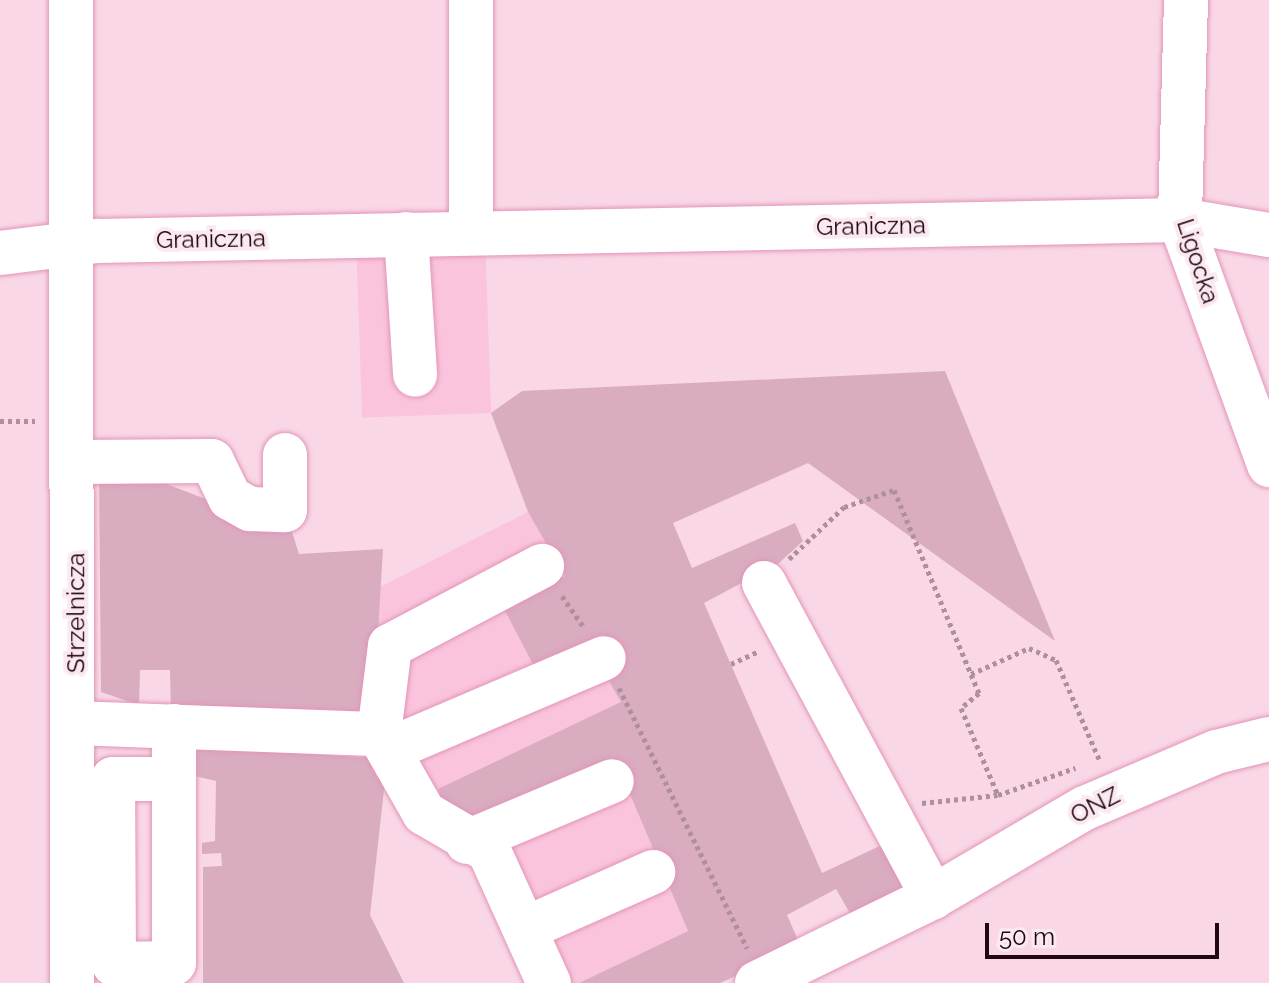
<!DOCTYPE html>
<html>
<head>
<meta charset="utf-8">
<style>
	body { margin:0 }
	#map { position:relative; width:1269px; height:983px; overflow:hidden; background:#f9d7e6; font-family:Raleway,sans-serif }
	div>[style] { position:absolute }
	.built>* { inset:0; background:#fac4dc; transform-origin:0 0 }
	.green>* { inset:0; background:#d9acc0 }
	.path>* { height:5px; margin-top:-2.5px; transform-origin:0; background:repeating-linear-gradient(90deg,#af8f9e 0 4px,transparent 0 8px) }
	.roads { filter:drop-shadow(0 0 2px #e394b9) drop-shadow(0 0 2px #e394b9) }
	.minor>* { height:44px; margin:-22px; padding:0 22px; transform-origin:22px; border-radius:22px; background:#fff }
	span { translate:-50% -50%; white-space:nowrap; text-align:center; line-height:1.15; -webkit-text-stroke:8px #fbe9f1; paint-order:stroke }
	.street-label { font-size:24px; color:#210614 }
	.scale { position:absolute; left:985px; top:923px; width:234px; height:36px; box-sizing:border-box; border:4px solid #210614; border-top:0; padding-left:10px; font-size:24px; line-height:28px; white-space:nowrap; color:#210614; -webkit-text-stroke:6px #fbe9f1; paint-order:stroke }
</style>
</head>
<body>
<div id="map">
	<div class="built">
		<div style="left:485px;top:237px;width:176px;height:129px;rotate:88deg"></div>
		<div style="clip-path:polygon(528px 512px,565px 576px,503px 604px,605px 672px,621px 702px,602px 728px,688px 931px,579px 983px,557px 983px,433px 812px,399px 729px,370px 592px)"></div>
	</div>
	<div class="green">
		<div style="clip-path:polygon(945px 371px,1055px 641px,808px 463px,673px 523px,692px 568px,795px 523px,803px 541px,779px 563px,704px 603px,822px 873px,884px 844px,908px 888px,854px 920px,836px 889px,787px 915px,801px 947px,720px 983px,579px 983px,688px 931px,618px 766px,481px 828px,450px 817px,438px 789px,621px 702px,589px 646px,537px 672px,502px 605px,565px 576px,528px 512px,491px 413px,522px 391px)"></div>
		<div style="clip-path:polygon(135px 472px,292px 532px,299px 554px,383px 549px,373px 716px,171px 715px,170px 670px,140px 670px,139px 705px,101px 692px,99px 473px)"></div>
		<div style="clip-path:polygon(191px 746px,374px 758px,385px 781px,370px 915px,404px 983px,203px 983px,203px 867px,222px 866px,221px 853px,202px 854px,202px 843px,215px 841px,216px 781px,195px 776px)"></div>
	</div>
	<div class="path">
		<div style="left:0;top:421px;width:35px"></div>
		<div style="left:789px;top:559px;width:76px;rotate:-43.4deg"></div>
		<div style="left:844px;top:507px;width:53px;rotate:-18.8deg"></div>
		<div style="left:894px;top:490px;width:220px;rotate:67.3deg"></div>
		<div style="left:979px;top:693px;width:23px;rotate:140deg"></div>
		<div style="left:961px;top:708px;width:95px;rotate:67deg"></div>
		<div style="left:562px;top:596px;width:39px;rotate:55deg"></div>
		<div style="left:731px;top:664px;width:31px;rotate:-25deg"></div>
		<div style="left:971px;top:674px;width:64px;rotate:-24.1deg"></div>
		<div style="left:1029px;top:648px;width:30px;rotate:24deg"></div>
		<div style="left:1056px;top:660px;width:110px;rotate:66.5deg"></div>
		<div style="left:619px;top:688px;width:290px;rotate:63.8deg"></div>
		<div style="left:922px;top:803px;width:76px;rotate:-6deg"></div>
		<div style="left:998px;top:795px;width:82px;rotate:-19.3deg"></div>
	</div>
	<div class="roads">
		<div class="minor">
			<div style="left:71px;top:0;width:983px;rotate:89.94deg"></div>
			<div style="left:471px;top:0;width:233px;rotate:90deg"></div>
			<div style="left:1186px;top:0;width:220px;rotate:91.6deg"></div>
			<div style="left:1180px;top:220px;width:261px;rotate:70deg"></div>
			<div style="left:406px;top:234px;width:141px;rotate:86.3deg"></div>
			<div style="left:0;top:253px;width:98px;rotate:-7.1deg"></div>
			<div style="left:97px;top:241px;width:1083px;rotate:-1.11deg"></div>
			<div style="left:1180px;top:220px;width:90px;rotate:9.6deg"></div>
			<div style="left:75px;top:462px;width:137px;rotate:-0.4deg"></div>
			<div style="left:212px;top:461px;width:41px;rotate:64.1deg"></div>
			<div style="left:230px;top:498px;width:23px;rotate:29deg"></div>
			<div style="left:250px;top:509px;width:35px;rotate:2deg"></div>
			<div style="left:285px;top:510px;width:55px;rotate:-90deg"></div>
			<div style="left:764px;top:583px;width:357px;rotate:61.7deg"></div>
			<div style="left:75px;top:723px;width:304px;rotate:2.1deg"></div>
			<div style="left:379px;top:734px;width:91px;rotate:60.3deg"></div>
			<div style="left:424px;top:813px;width:75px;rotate:30.3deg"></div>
			<div style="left:489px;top:851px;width:145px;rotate:65.6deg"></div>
			<div style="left:174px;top:726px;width:237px;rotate:90deg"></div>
			<div style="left:174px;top:963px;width:60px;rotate:179deg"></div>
			<div style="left:114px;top:964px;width:185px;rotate:-90.3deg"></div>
			<div style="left:113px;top:779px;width:61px"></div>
			<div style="left:379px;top:734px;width:89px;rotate:-82.9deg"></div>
			<div style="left:390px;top:646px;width:172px;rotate:-27.8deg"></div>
			<div style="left:393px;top:748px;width:229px;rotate:-23.1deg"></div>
			<div style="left:467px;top:842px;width:157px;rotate:-22.8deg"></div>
			<div style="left:529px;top:927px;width:136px;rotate:-23.9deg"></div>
			<div style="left:757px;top:983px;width:196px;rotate:-26deg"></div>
			<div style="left:933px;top:897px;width:176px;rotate:-30.4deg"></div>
			<div style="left:1085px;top:808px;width:142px;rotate:-23.1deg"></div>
			<div style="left:1216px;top:752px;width:55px;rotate:-13.8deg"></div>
		</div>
	</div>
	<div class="street-label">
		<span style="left:871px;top:226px;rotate:-1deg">Graniczna</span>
		<span style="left:211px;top:239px;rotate:-1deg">Graniczna</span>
		<span style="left:1198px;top:261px;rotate:72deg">Ligocka</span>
		<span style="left:76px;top:613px;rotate:-90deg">Strzelnicza</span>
		<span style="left:1095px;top:805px;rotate:-27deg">ONZ</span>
	</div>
	<div class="scale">50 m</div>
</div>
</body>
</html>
